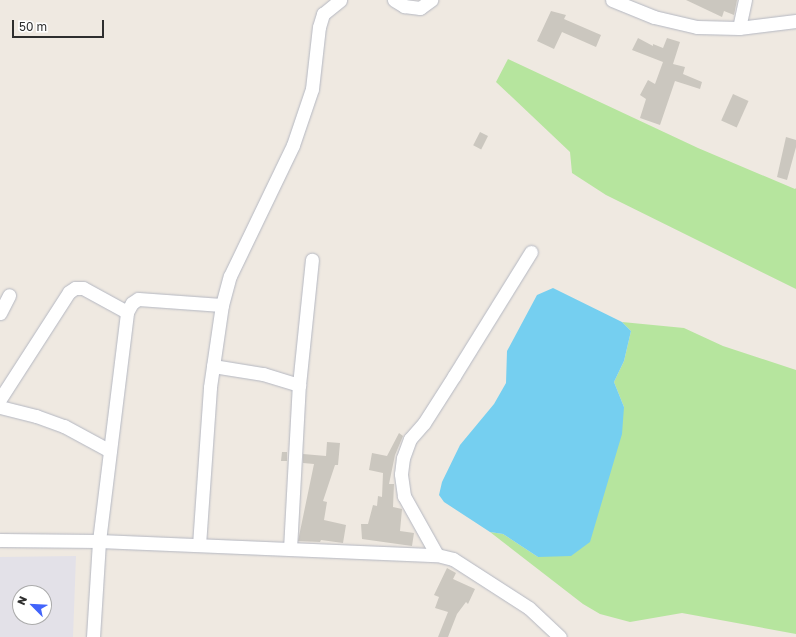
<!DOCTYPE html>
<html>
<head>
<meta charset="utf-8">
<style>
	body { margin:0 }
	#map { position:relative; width:796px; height:637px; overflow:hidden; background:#efe9e1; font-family:"Golos Text",sans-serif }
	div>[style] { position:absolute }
	.industrial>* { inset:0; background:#e3e1e8 }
	.green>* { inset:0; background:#b6e59e }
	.water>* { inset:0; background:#75cff0 }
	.building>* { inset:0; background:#cbc7bf; transform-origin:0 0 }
	.roads { filter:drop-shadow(0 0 1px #b4b7c1) drop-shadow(0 0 1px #b4b7c1) }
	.minor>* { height:13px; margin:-6.5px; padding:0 6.5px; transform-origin:6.5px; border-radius:6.5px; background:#fff }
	span { translate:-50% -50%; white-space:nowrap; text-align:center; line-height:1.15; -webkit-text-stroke:3px #fff; paint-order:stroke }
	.north { position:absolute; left:12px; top:585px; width:40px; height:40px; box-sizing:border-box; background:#fff; border:1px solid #ababab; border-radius:50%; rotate:294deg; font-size:11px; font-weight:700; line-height:16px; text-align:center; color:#2e2e2e }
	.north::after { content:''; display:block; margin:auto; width:14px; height:18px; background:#4264fb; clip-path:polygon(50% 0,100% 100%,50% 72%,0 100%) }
	.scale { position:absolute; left:12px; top:20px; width:92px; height:18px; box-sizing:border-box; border:2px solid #2e2e2e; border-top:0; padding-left:5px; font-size:12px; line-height:14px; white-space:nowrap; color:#2e2e2e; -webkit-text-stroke:3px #fff; paint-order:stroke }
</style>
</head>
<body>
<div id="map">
	<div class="industrial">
		<div style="clip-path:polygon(evenodd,76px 556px,73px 637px,0 637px,0 557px,76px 556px,20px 593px,44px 593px,44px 617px,20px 617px,20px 593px)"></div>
	</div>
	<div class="green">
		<div style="clip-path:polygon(508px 59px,698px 148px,795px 189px,796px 188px,796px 289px,606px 195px,572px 173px,570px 152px,496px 82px)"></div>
		<div style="clip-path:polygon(622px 322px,684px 328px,723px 346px,796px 370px,796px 634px,682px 613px,630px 622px,600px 614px,583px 604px,490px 532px,503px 534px,538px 557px,624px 407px,614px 382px,624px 361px,631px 331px)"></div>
	</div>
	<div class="water">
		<div style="clip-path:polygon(553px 288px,622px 322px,631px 331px,624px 361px,614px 382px,624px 407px,622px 434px,590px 542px,571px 556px,538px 557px,503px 534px,490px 532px,444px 502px,439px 495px,442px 482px,460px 445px,494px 404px,506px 383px,507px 351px,537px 295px)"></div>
	</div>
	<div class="building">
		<div style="clip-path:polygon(686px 0,737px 0,734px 15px,724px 11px,722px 17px)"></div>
		<div style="clip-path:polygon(551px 11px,566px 15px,564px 19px,601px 35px,596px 47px,562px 32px,554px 49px,537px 41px)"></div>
		<div style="clip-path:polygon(638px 38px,653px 46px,653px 44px,663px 48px,667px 38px,680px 42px,673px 64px,685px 67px,683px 74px,702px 82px,700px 89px,675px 81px,660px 125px,640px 118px,646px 99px,640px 95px,648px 80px,655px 84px,663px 62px,632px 50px)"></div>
		<div style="left:733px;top:94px;width:17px;height:29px;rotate:24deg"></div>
		<div style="left:480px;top:132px;width:9px;height:15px;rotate:27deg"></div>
		<div style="clip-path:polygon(786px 137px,796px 140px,796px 147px,787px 180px,777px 177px)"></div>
		<div style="clip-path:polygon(399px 433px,403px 436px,395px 455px,389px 484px,394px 484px,393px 507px,402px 509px,400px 531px,414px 533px,412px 546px,362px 539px,361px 524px,368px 524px,373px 505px,377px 506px,378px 496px,382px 497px,383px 473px,369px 470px,372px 453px,387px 456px)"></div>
		<div style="clip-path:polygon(327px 442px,340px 443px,338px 465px,335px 465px,323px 501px,327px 502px,324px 520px,346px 525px,343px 543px,321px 540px,320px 542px,298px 541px,314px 464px,303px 463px,303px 454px,326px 456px)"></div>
		<div style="clip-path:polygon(282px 452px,287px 452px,287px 461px,281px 461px)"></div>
		<div style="clip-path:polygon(447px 568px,456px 573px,453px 579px,475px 589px,468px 604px,466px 602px,457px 614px,448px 637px,438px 637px,448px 612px,435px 608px,439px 597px,434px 595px)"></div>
	</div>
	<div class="roads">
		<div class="minor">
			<div style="left:394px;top:0;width:12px;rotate:31deg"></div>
			<div style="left:404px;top:6px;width:16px;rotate:7deg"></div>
			<div style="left:420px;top:8px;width:14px;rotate:-36deg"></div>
			<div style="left:612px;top:0;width:45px;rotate:22deg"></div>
			<div style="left:654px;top:17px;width:44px;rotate:13.1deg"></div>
			<div style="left:697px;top:27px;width:42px;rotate:1.4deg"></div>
			<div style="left:739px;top:28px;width:57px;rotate:-7deg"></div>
			<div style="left:739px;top:28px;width:29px;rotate:-78deg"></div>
			<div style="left:0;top:313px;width:20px;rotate:-63deg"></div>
			<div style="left:213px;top:366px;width:51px;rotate:9.1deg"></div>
			<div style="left:263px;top:374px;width:38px;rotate:17deg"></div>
			<div style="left:0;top:399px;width:127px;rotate:-57.2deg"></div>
			<div style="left:69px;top:292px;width:7px;rotate:-34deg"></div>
			<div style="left:75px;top:288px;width:8px"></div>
			<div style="left:83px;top:288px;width:50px;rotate:28.6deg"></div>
			<div style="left:0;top:407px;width:37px;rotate:14deg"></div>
			<div style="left:36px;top:416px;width:30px;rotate:20deg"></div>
			<div style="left:64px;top:426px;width:52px;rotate:28.5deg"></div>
			<div style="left:0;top:540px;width:99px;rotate:0.6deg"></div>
			<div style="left:99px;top:541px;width:338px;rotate:2.4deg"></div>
			<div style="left:437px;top:555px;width:16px;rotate:14deg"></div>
			<div style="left:453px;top:559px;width:90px;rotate:32.8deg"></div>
			<div style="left:529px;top:608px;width:42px;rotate:43.1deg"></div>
			<div style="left:199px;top:545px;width:158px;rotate:-86deg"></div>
			<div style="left:210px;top:387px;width:83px;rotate:-81.7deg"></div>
			<div style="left:222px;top:305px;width:30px;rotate:-75deg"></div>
			<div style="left:230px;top:276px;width:145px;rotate:-64.3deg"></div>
			<div style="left:293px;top:145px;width:59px;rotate:-71.3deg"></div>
			<div style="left:312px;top:89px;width:62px;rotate:-83.6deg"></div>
			<div style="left:319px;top:27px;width:14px;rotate:-73deg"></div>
			<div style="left:323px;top:14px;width:22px;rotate:-39deg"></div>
			<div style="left:290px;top:549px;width:164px;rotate:-86.9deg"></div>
			<div style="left:299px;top:385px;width:126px;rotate:-84.1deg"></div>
			<div style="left:437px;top:555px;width:68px;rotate:-119.2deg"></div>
			<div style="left:404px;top:496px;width:22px;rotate:-98deg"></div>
			<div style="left:401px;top:474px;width:16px;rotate:-83deg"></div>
			<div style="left:403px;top:458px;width:20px;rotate:-70deg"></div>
			<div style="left:410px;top:439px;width:21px;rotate:-49deg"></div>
			<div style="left:424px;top:423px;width:56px;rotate:-57.4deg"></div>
			<div style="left:454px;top:376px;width:146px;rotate:-58.2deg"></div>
			<div style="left:93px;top:637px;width:96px;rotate:-86.4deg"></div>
			<div style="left:99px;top:541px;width:231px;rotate:-83deg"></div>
			<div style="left:127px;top:312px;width:10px;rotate:-61deg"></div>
			<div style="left:132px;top:303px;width:7px;rotate:-34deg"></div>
			<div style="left:138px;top:299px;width:84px;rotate:4.1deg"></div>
		</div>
	</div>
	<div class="north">N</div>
	<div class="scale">50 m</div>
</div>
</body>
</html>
